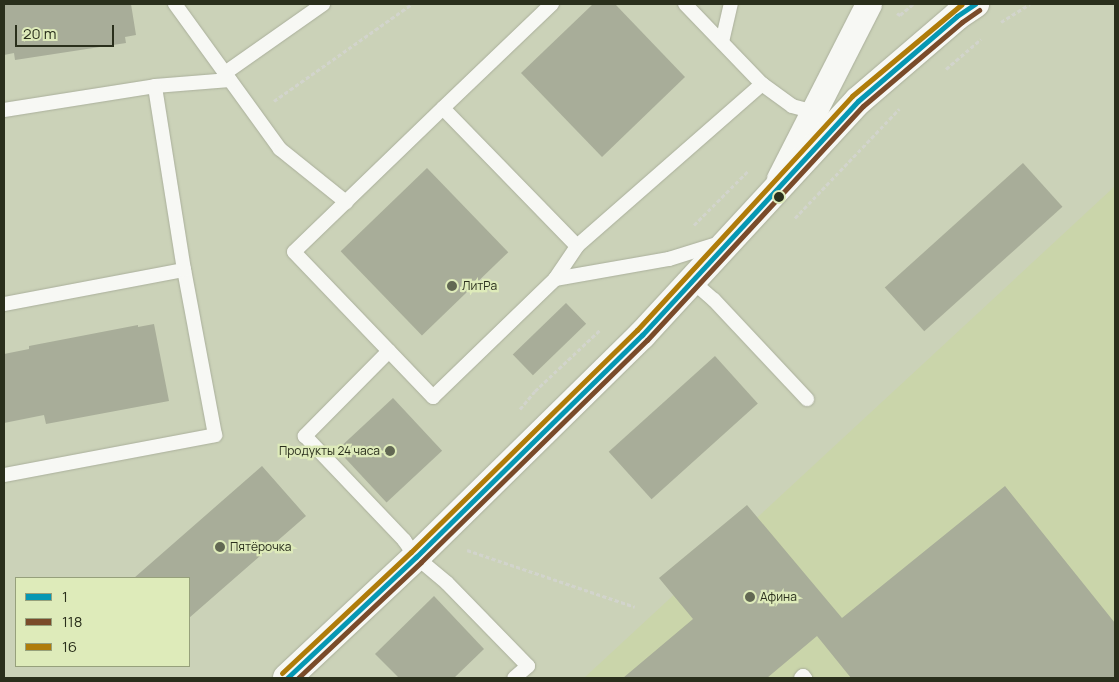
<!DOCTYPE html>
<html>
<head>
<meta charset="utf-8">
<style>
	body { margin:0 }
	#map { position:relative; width:1119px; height:682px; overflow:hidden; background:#cbd2b8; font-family:Manrope,sans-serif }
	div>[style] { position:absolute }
	.built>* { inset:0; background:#cad5aa }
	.building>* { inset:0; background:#a8ad99; transform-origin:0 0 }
	.path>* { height:3px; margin-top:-1.5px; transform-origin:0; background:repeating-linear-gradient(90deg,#d2d4cc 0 4px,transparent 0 6.5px) }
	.roads { filter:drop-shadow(0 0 1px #aaaf9b) drop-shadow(0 0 1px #aaaf9b) }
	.lane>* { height:14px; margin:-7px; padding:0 7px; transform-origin:7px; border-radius:7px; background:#f7f8f4 }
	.street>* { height:26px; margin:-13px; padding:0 13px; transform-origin:13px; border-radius:13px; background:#f7f8f4 }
	.secondary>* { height:28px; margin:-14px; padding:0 14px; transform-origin:14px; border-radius:14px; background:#f7f8f4 }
	.bus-1>* { height:5px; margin:-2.5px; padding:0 2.5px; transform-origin:2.5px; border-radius:2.5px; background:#0697b3 }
	.bus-2>* { height:5px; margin:-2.5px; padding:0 2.5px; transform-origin:2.5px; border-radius:2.5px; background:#7a4b2a }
	.bus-3>* { height:5px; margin:-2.5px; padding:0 2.5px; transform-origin:2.5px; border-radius:2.5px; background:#af7c0a }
	.dots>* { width:14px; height:14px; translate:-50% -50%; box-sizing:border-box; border:2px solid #deebba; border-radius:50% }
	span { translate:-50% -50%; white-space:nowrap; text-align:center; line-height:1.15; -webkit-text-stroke:4.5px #deebba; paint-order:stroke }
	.poi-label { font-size:12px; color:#2a2f1c }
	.left { translate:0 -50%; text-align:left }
	.right { translate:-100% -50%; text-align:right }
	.frame { position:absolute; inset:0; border:5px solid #2a2f1c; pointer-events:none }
	.legend { position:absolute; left:15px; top:577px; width:175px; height:90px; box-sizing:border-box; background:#deebba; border:1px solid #96a07b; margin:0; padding:6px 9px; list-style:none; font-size:15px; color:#2a2f1c }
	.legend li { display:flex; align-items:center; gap:10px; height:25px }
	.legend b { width:25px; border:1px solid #96a07b }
	.scale { position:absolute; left:15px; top:25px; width:99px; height:22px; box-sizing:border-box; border:2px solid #2a2f1c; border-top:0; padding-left:6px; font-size:15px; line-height:18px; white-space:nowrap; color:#2a2f1c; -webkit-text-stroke:4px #deebba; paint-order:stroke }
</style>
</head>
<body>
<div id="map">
	<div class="built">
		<div style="clip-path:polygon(1115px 186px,1115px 678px,584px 678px)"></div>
	</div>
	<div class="building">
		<div style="clip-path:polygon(4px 4px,131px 4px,136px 35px,125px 37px,126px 43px,15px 60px,14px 53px,4px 55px)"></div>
		<div style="clip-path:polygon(593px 4px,615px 4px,685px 77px,602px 157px,521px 73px)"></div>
		<div style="left:1023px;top:163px;width:59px;height:186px;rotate:48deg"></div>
		<div style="left:427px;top:168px;width:117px;height:120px;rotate:46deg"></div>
		<div style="left:566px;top:303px;width:29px;height:74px;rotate:46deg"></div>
		<div style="clip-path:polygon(154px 324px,169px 401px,46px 424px,44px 415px,4px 423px,4px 354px,29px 349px,29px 346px,138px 325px,138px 327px)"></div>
		<div style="left:715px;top:356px;width:64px;height:143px;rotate:48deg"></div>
		<div style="left:393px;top:398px;width:72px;height:76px;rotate:47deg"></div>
		<div style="clip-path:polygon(262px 466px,306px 516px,189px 618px,189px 578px,134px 578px)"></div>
		<div style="clip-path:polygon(1005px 486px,1115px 623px,1115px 678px,851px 678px,817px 636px,767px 678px,623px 678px,693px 619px,659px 578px,747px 505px,842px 618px)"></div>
		<div style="clip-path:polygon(434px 596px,484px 649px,454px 678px,399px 678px,375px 654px)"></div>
	</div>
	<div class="path">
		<div style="left:897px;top:13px;width:4px;rotate:34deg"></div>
		<div style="left:900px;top:15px;width:17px;rotate:-40deg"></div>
		<div style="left:1001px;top:22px;width:34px;rotate:-32deg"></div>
		<div style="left:946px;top:69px;width:46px;rotate:-40.6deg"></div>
		<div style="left:274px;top:101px;width:169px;rotate:-35.1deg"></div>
		<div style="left:795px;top:218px;width:151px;rotate:-46.3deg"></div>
		<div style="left:694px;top:225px;width:76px;rotate:-45deg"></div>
		<div style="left:520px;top:409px;width:23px;rotate:-50deg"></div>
		<div style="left:535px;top:391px;width:91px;rotate:-43.2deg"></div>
		<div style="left:467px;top:550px;width:177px;rotate:18.7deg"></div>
	</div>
	<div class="roads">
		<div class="lane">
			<div style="left:175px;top:4px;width:179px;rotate:54.1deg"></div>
			<div style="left:280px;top:149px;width:85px;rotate:38.8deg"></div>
			<div style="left:685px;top:4px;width:111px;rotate:46.1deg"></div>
			<div style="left:762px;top:84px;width:37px;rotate:36deg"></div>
			<div style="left:792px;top:106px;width:24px;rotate:15deg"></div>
			<div style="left:722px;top:42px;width:39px;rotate:-77deg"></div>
			<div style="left:225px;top:73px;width:120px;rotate:-35.1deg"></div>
			<div style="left:443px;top:108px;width:151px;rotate:-43.7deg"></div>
			<div style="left:4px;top:110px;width:153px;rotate:-9deg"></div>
			<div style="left:155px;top:86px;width:75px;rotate:-4.6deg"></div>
			<div style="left:577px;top:246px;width:192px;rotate:-134.2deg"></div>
			<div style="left:443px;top:108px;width:207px;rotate:136deg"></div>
			<div style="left:294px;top:252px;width:201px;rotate:46.2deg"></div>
			<div style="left:433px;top:397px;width:170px;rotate:-44deg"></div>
			<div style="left:555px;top:279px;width:40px;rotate:-56deg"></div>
			<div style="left:577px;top:246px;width:246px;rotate:-41.2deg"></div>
			<div style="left:555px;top:279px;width:116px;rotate:-10deg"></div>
			<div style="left:669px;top:259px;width:53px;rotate:-17.4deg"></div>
			<div style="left:692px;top:281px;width:29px;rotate:41deg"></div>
			<div style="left:714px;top:300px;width:136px;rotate:46.8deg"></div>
			<div style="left:4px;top:304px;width:183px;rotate:-10.7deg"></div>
			<div style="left:389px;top:351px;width:120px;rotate:134.7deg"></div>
			<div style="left:305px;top:436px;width:144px;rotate:46.4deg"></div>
			<div style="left:404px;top:540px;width:21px;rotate:55deg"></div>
			<div style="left:416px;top:557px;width:40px;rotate:40deg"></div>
			<div style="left:447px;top:583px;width:116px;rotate:45.7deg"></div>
			<div style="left:528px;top:666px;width:18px;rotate:139deg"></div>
			<div style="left:4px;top:475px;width:215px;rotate:-10.7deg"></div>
			<div style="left:215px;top:435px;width:168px;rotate:-100.6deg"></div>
			<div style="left:184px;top:270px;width:186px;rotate:-99deg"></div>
			<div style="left:801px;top:678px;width:3px;rotate:-45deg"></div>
			<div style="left:803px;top:676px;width:3px;rotate:45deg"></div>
		</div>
		<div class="street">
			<div style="left:780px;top:179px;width:196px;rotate:-63deg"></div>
		</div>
		<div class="secondary">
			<div style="left:287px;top:678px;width:177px;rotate:-43.2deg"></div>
			<div style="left:416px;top:557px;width:317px;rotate:-44.5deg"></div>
			<div style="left:642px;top:335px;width:318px;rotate:-47.3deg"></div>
			<div style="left:858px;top:101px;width:130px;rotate:-40.6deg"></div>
			<div style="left:957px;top:16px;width:22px;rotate:-34deg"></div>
		</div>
	</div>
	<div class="bus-1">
		<div style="left:287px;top:678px;width:177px;rotate:-43.2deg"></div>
		<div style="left:416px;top:557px;width:317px;rotate:-44.5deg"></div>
		<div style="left:642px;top:335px;width:318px;rotate:-47.3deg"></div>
		<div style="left:858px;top:101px;width:130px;rotate:-40.6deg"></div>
		<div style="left:957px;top:16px;width:22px;rotate:-34deg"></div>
	</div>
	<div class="bus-2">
		<div style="left:298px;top:678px;width:169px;rotate:-43.3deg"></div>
		<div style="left:421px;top:562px;width:317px;rotate:-44.5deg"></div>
		<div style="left:647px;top:340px;width:318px;rotate:-47.3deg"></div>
		<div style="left:863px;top:106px;width:130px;rotate:-40.3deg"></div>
		<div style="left:962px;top:22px;width:21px;rotate:-35deg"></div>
	</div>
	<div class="bus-3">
		<div style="left:282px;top:673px;width:177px;rotate:-43.2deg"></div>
		<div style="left:411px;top:552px;width:317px;rotate:-44.5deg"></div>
		<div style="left:637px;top:330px;width:318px;rotate:-47.4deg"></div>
		<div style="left:852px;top:96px;width:143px;rotate:-39.9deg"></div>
	</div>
	<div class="dots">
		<div style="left:779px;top:197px;background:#2a2f1c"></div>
		<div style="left:452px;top:286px;background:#626853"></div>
		<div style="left:390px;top:451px;background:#626853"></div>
		<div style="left:220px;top:547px;background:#626853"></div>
		<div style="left:750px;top:597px;background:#626853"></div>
	</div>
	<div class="poi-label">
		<span class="left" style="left:462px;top:286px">ЛитРа</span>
		<span class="right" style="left:380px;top:451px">Продукты 24 часа</span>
		<span class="left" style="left:230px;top:547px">Пятёрочка</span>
		<span class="left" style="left:760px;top:597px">Афина</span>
	</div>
	<div class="frame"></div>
	<ul class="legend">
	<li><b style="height:6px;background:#0697b3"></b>1</li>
	<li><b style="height:6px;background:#7a4b2a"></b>118</li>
	<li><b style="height:6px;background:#af7c0a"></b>16</li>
	</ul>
	<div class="scale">20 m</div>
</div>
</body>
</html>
